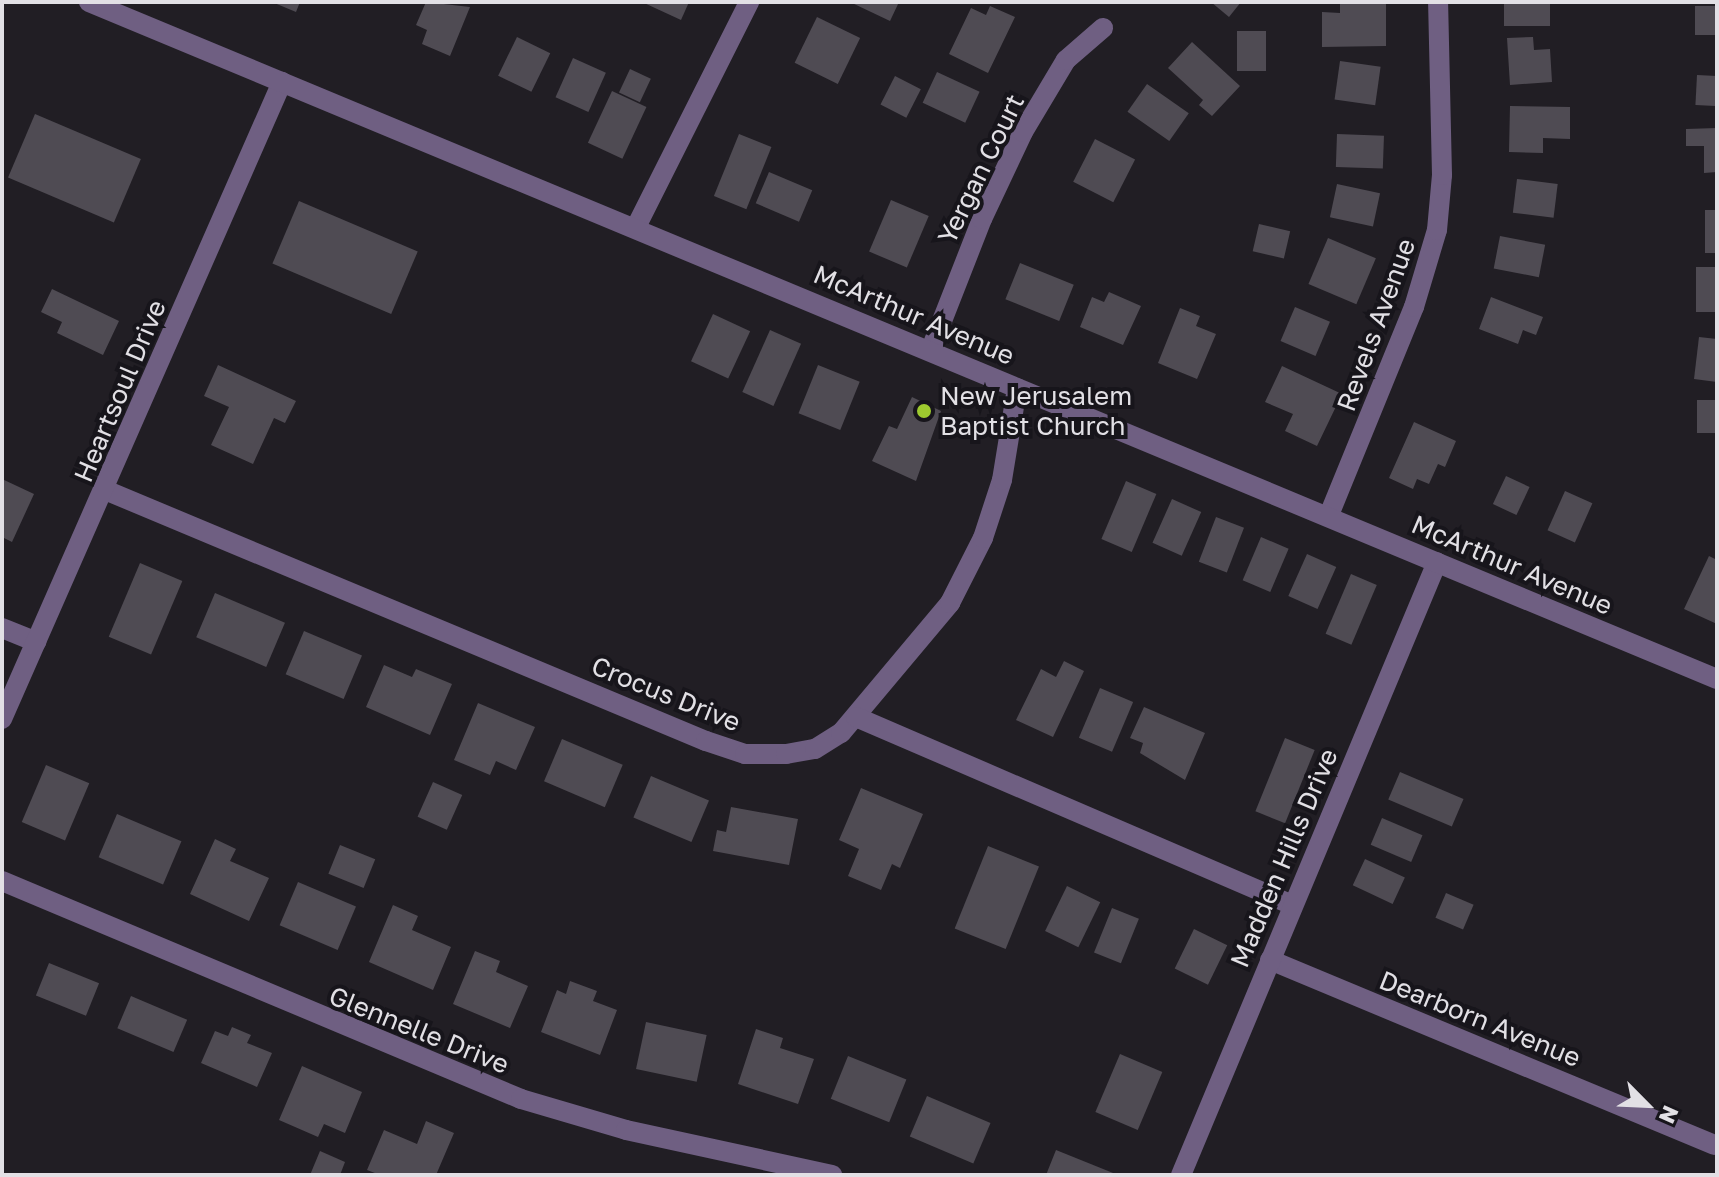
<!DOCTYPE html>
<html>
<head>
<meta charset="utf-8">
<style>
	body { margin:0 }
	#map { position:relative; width:1719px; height:1177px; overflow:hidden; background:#211e24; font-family:"Golos Text",sans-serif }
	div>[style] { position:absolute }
	.building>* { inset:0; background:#4f4b53; transform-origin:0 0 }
	.minor>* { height:20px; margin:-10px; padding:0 10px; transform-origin:10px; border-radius:10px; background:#6f5f82 }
	.tertiary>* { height:20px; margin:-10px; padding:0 10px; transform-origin:10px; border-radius:10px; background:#6f5f82 }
	.dots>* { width:22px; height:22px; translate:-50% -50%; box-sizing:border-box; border:4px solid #17151b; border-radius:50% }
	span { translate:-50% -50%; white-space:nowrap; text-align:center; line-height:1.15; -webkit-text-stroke:8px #17151b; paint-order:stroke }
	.street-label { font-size:26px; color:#e2e0e5 }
	.poi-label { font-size:26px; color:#e2e0e5 }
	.left { translate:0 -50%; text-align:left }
	.frame { position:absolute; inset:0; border:4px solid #e2e0e5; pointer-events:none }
	.north { position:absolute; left:1607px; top:1065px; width:80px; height:80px; -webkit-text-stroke:6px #17151b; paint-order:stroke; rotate:114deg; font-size:22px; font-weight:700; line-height:32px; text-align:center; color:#e2e0e5 }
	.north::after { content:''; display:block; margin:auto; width:28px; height:36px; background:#e2e0e5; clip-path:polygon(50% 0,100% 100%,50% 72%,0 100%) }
</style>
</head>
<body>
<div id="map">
	<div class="building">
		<div style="clip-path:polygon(272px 2px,300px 2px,296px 12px)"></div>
		<div style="clip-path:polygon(426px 2px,470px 7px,450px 56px,422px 44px,427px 30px,416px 25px)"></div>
		<div style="clip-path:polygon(642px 2px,689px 2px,681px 20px)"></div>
		<div style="clip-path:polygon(850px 2px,899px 2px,890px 21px)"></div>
		<div style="clip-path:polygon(1211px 2px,1241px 2px,1229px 17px)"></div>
		<div style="clip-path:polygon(1340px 2px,1386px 2px,1386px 46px,1322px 47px,1322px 12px,1340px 13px)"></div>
		<div style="left:1504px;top:2px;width:46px;height:24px"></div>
		<div style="clip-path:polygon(990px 6px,1015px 17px,988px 73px,949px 54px,971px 8px,986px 15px)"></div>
		<div style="left:1695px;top:6px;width:22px;height:29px"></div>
		<div style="left:817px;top:17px;width:48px;height:51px;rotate:26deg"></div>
		<div style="left:1237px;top:31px;width:29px;height:40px"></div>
		<div style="left:517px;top:37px;width:37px;height:43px;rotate:26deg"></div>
		<div style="clip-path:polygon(1533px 37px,1534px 50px,1550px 49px,1552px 82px,1510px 85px,1507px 38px)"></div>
		<div style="clip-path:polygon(1192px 42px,1240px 86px,1212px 116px,1199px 105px,1203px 100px,1168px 68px)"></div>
		<div style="left:573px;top:58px;width:36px;height:43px;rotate:24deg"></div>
		<div style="left:1340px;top:61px;width:41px;height:39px;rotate:8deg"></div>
		<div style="left:630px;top:69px;width:23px;height:26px;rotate:25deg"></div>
		<div style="left:937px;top:72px;width:47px;height:34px;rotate:25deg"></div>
		<div style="left:1697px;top:75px;width:20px;height:30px;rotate:3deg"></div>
		<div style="left:895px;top:76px;width:29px;height:32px;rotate:27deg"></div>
		<div style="left:1147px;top:84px;width:51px;height:34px;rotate:35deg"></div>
		<div style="left:612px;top:91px;width:38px;height:57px;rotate:25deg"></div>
		<div style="clip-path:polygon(1510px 106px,1570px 107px,1570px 139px,1543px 138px,1543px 153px,1509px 152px)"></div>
		<div style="left:35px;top:114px;width:115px;height:69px;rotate:23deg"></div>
		<div style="clip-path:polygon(1717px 128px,1717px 172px,1704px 173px,1704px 146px,1686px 146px,1686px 129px)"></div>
		<div style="left:739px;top:134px;width:35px;height:67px;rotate:22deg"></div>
		<div style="left:1337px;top:134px;width:47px;height:33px;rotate:2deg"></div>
		<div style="left:1095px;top:139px;width:45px;height:48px;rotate:27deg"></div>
		<div style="left:769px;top:172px;width:47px;height:34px;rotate:23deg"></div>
		<div style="left:1517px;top:179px;width:41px;height:34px;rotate:7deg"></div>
		<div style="left:1337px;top:184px;width:44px;height:34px;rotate:12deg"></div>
		<div style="left:891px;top:200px;width:41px;height:56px;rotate:23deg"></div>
		<div style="left:299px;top:201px;width:129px;height:68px;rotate:23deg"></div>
		<div style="left:1705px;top:210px;width:12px;height:43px"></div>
		<div style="left:1259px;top:224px;width:32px;height:28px;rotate:13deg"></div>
		<div style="left:1500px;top:236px;width:46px;height:33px;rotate:11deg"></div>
		<div style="left:1328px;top:238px;width:52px;height:50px;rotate:23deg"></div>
		<div style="left:1020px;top:263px;width:58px;height:39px;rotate:22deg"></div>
		<div style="left:1696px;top:267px;width:21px;height:45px"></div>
		<div style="clip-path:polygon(52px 289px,119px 321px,103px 355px,57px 333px,62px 322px,41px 312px)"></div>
		<div style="clip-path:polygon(1109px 292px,1141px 306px,1123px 345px,1080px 327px,1092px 297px,1104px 302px)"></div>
		<div style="clip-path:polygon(1491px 297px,1543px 317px,1536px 335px,1523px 330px,1518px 344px,1479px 329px)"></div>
		<div style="left:1295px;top:307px;width:38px;height:37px;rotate:23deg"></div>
		<div style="clip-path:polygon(1180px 308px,1200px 316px,1196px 326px,1216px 334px,1197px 379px,1158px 363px)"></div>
		<div style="left:713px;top:314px;width:41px;height:52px;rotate:25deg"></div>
		<div style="left:770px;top:330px;width:34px;height:68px;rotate:24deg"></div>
		<div style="clip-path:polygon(1699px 337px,1717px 339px,1717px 382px,1694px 379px)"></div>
		<div style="clip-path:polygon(218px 365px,296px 401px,285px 423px,274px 418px,253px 464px,211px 445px,229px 407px,204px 396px)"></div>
		<div style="left:818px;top:365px;width:45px;height:52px;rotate:22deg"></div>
		<div style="clip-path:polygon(1282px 366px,1342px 394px,1317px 446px,1285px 431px,1293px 414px,1265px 402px)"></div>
		<div style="clip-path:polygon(912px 397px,941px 411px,916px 481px,872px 461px,889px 426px,897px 429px)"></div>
		<div style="left:1697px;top:400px;width:20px;height:33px"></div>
		<div style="clip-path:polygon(1414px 422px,1456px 441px,1445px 467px,1438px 464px,1429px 484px,1417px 479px,1413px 489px,1389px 478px)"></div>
		<div style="left:1506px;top:476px;width:26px;height:31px;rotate:25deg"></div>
		<div style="clip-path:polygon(2px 479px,34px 494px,12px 542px,2px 537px)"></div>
		<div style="left:1126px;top:481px;width:33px;height:63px;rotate:23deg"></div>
		<div style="left:1565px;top:491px;width:30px;height:43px;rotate:24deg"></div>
		<div style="left:1172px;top:499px;width:32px;height:48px;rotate:24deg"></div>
		<div style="left:1216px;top:517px;width:30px;height:48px;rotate:21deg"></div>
		<div style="left:1261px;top:537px;width:30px;height:47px;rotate:23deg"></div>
		<div style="left:1307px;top:554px;width:32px;height:46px;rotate:24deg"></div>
		<div style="clip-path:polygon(1709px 556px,1717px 560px,1717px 624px,1684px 609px)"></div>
		<div style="left:140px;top:563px;width:46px;height:80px;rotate:23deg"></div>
		<div style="left:1351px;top:574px;width:28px;height:65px;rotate:23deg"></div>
		<div style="left:215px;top:593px;width:76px;height:48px;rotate:23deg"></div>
		<div style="left:304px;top:631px;width:63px;height:47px;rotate:23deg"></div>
		<div style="clip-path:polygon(1064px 661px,1084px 671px,1053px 737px,1016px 720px,1041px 669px,1056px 677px)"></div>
		<div style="clip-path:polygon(384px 665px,412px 677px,416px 669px,452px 684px,430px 735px,366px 707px)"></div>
		<div style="left:1100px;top:688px;width:36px;height:54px;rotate:23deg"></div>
		<div style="clip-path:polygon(478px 703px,535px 727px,516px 770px,496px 761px,490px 775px,454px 760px)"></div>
		<div style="clip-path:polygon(1144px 707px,1205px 733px,1185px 780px,1140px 753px,1143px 743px,1130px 738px)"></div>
		<div style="left:1285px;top:738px;width:32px;height:79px;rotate:22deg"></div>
		<div style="left:562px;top:739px;width:66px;height:46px;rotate:23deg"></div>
		<div style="left:46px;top:765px;width:47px;height:62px;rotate:23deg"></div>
		<div style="left:1400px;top:772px;width:69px;height:30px;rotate:23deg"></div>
		<div style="left:651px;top:776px;width:63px;height:45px;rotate:23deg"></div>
		<div style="left:433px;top:782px;width:32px;height:38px;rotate:24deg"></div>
		<div style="clip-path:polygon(861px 788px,923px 814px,900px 868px,892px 864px,881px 890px,848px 876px,859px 849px,839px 840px)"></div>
		<div style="clip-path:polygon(731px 807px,798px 819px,789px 865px,713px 851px,717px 830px,726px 832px)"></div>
		<div style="left:117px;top:814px;width:70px;height:47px;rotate:23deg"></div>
		<div style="left:1382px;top:818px;width:44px;height:29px;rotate:23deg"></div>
		<div style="clip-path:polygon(215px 839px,236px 849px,230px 861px,269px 878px,249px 921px,190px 894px)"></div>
		<div style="left:340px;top:845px;width:38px;height:31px;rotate:22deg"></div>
		<div style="left:988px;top:846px;width:55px;height:89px;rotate:22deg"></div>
		<div style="left:1365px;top:859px;width:44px;height:29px;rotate:25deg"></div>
		<div style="left:298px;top:882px;width:63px;height:47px;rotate:23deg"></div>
		<div style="left:1067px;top:886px;width:37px;height:50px;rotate:26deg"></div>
		<div style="left:1446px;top:893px;width:30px;height:27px;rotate:23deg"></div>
		<div style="clip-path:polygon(393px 905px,418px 916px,412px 930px,451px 947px,433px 990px,369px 962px)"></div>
		<div style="left:1112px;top:908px;width:29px;height:48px;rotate:22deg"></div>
		<div style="left:1194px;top:929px;width:37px;height:44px;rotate:26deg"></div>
		<div style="clip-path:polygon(475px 951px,500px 961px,496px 972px,528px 986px,510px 1028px,453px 1004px)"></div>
		<div style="left:49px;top:963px;width:54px;height:35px;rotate:22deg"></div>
		<div style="clip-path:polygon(570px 981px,597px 991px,593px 1001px,617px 1010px,600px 1055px,541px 1032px,557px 990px,566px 994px)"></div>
		<div style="left:131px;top:996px;width:61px;height:35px;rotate:23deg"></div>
		<div style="left:646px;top:1022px;width:62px;height:48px;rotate:12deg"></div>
		<div style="clip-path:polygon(232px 1027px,251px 1035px,247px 1043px,272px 1053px,257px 1087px,201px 1063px,215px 1031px,228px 1036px)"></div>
		<div style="clip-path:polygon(756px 1029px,783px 1038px,780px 1048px,814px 1059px,798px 1104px,738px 1084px)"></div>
		<div style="left:1120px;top:1054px;width:46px;height:63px;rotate:23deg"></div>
		<div style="left:848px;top:1056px;width:63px;height:46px;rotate:22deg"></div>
		<div style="clip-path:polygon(302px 1066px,362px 1092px,345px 1133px,324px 1124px,318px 1137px,279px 1120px)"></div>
		<div style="left:927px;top:1096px;width:69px;height:44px;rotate:23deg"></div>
		<div style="clip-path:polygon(426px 1121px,454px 1133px,436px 1175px,380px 1175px,367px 1170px,384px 1130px,417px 1144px)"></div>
		<div style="clip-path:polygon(1056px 1150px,1118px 1175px,1046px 1175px)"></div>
		<div style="clip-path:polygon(320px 1151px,345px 1162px,340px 1175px,310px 1175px)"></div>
	</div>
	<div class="minor">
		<div style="left:636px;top:227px;width:252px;rotate:-63.3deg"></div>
		<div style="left:931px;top:349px;width:140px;rotate:-68.6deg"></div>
		<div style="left:982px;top:219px;width:96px;rotate:-64.8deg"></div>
		<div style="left:1023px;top:132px;width:84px;rotate:-59.2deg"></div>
		<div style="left:1066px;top:60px;width:49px;rotate:-40.9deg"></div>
		<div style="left:105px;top:490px;width:651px;rotate:22.67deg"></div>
		<div style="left:706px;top:741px;width:41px;rotate:18.4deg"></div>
		<div style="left:745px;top:754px;width:41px"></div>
		<div style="left:786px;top:754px;width:29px;rotate:-10deg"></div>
		<div style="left:815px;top:749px;width:31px;rotate:-32deg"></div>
		<div style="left:841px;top:733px;width:170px;rotate:-50deg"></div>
		<div style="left:950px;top:603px;width:73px;rotate:-63.1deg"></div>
		<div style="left:983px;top:538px;width:61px;rotate:-71.9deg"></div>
		<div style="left:1002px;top:480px;width:93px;rotate:-80.7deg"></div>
		<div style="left:1329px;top:515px;width:225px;rotate:-67.8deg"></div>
		<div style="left:1414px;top:307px;width:80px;rotate:-73.4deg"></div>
		<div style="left:1437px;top:230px;width:55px;rotate:-84.8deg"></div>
		<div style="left:1442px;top:175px;width:173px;rotate:-91.3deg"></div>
		<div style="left:2px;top:628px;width:37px;rotate:22deg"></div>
		<div style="left:856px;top:717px;width:473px;rotate:23.3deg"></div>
		<div style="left:2px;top:719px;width:696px;rotate:-66.27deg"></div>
		<div style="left:2px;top:881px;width:563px;rotate:22.78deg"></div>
		<div style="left:521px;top:1099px;width:109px;rotate:16.4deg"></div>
		<div style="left:626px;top:1130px;width:211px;rotate:12.3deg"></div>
		<div style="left:1270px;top:960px;width:481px;rotate:22.6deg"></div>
		<div style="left:1181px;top:1175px;width:664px;rotate:-67.33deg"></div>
	</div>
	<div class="tertiary">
		<div style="left:89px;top:2px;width:1763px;rotate:22.58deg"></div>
	</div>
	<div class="dots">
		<div style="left:924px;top:411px;background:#9eca2f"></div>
	</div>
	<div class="street-label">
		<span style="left:981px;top:169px;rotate:-64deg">Yergan Court</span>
		<span style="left:914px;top:315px;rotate:23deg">McArthur Avenue</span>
		<span style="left:1376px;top:325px;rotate:-70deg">Revels Avenue</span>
		<span style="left:120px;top:391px;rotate:-67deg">Heartsoul Drive</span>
		<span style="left:1512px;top:565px;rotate:23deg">McArthur Avenue</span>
		<span style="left:666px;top:694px;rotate:22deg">Crocus Drive</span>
		<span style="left:1284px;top:858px;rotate:-67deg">Madden Hills Drive</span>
		<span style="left:1480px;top:1019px;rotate:22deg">Dearborn Avenue</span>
		<span style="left:419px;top:1030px;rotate:22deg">Glennelle Drive</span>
	</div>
	<div class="poi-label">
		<span class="left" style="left:940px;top:411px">New Jerusalem<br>Baptist Church</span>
	</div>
	<div class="frame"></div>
	<div class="north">N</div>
</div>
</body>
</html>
